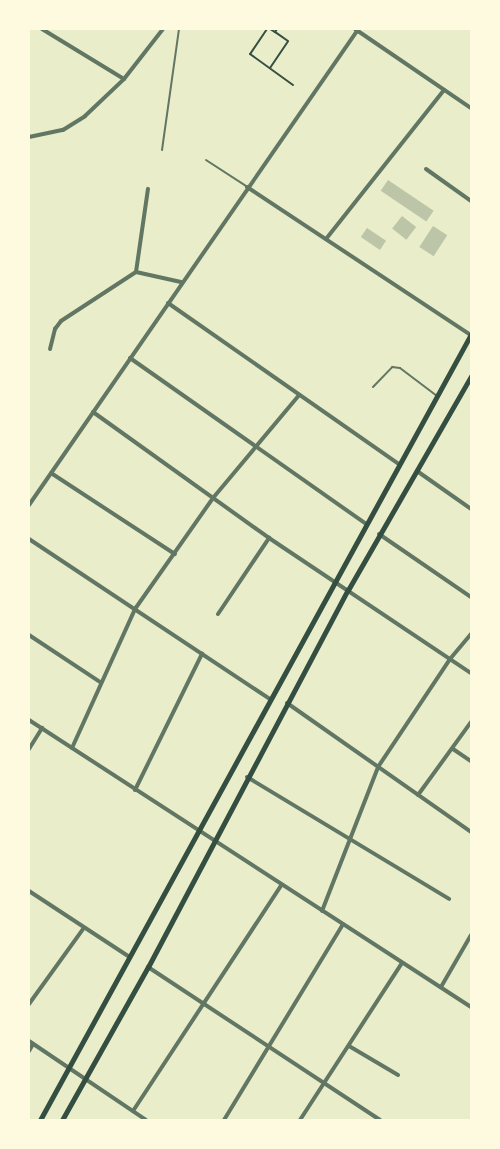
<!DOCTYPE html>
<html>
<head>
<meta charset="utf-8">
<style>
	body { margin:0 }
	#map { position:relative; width:500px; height:1149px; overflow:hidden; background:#e9edc9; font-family:Karla,sans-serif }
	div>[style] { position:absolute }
	.building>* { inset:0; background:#bcc5a7; transform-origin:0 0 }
	.path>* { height:2px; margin:-1px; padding:0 1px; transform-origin:1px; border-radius:1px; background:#344e41 }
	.service>* { height:2px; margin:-1px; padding:0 1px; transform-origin:1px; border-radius:1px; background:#617663 }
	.minor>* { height:4px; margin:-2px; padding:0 2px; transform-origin:2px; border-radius:2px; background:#617663 }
	.secondary>* { height:5px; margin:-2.5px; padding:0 2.5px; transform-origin:2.5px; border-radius:2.5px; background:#344e41 }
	span { translate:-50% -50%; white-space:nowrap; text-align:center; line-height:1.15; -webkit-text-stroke:4.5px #fefae0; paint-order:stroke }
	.frame { position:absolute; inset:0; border:30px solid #fefae0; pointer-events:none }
</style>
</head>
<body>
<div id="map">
	<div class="building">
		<div style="left:388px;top:180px;width:55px;height:13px;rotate:34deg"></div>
		<div style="left:402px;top:216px;width:18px;height:16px;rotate:38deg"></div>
		<div style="left:433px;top:226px;width:17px;height:25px;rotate:33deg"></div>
		<div style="left:367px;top:228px;width:23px;height:11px;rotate:34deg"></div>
	</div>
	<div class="path">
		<div style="left:267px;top:29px;width:30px;rotate:124deg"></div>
		<div style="left:250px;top:54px;width:53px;rotate:35.8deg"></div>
		<div style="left:270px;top:29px;width:6px;rotate:31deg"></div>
		<div style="left:275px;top:32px;width:4px;rotate:-56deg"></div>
		<div style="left:270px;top:68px;width:32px;rotate:-56deg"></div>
		<div style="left:288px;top:41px;width:16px;rotate:-145deg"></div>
	</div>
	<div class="service">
		<div style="left:162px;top:150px;width:122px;rotate:-82deg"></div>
		<div style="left:206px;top:160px;width:48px;rotate:33deg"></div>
		<div style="left:373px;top:387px;width:28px;rotate:-46deg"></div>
		<div style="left:392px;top:367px;width:8px;rotate:7deg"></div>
		<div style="left:400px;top:368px;width:46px;rotate:37.1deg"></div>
	</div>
	<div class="minor">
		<div style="left:42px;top:29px;width:96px;rotate:31.4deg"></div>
		<div style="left:355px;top:29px;width:140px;rotate:34.3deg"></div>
		<div style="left:29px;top:137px;width:35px;rotate:-12deg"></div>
		<div style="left:63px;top:130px;width:26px;rotate:-32deg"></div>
		<div style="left:85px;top:116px;width:54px;rotate:-43.5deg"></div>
		<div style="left:124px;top:79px;width:63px;rotate:-52deg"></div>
		<div style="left:426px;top:169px;width:55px;rotate:35.4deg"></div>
		<div style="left:247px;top:187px;width:268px;rotate:33.5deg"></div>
		<div style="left:326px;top:239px;width:190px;rotate:-51.6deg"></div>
		<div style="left:136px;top:272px;width:84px;rotate:-81.8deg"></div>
		<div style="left:168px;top:303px;width:282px;rotate:34.9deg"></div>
		<div style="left:50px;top:349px;width:21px;rotate:-76deg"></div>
		<div style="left:55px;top:329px;width:10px;rotate:-53deg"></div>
		<div style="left:61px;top:321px;width:90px;rotate:-33.2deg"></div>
		<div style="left:136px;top:272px;width:46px;rotate:12.5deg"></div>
		<div style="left:130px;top:358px;width:289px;rotate:35.1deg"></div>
		<div style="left:93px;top:412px;width:216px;rotate:35.6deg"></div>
		<div style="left:269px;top:538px;width:243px;rotate:33.8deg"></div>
		<div style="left:417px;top:471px;width:66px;rotate:35.1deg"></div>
		<div style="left:51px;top:473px;width:148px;rotate:33.2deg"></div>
		<div style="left:29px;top:505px;width:576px;rotate:-55.32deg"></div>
		<div style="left:379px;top:534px;width:112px;rotate:34.4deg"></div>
		<div style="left:29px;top:539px;width:289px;rotate:33.6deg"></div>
		<div style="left:218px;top:614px;width:92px;rotate:-56.1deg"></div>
		<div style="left:29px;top:635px;width:85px;rotate:33.5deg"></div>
		<div style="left:287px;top:703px;width:225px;rotate:35deg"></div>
		<div style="left:29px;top:720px;width:527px;rotate:33deg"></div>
		<div style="left:72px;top:748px;width:153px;rotate:-65.6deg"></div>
		<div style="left:135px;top:609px;width:136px;rotate:-54.9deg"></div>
		<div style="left:213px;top:498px;width:134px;rotate:-50.1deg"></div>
		<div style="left:29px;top:749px;width:25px;rotate:-58deg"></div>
		<div style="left:453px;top:749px;width:22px;rotate:34deg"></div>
		<div style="left:247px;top:777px;width:236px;rotate:31.1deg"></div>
		<div style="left:135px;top:790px;width:152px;rotate:-63.8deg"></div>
		<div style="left:418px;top:795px;width:90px;rotate:-54deg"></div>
		<div style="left:29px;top:891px;width:118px;rotate:33.3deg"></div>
		<div style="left:322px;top:911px;width:155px;rotate:-68.7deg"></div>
		<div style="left:378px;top:767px;width:130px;rotate:-56.3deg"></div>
		<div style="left:450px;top:659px;width:33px;rotate:-50deg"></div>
		<div style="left:148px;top:967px;width:278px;rotate:33.4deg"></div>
		<div style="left:441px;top:987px;width:60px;rotate:-60deg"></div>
		<div style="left:29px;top:1004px;width:92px;rotate:-54.2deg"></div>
		<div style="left:29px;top:1041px;width:141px;rotate:34deg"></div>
		<div style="left:349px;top:1046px;width:57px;rotate:30.6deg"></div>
		<div style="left:29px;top:1051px;width:8px;rotate:-60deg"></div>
		<div style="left:133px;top:1111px;width:269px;rotate:-56.7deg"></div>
		<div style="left:224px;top:1120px;width:229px;rotate:-58.7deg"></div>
		<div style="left:300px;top:1120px;width:187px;rotate:-57deg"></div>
	</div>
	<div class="secondary">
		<div style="left:40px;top:1120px;width:896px;rotate:-61.26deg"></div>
		<div style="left:62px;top:1120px;width:176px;rotate:-60.7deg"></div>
		<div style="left:148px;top:967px;width:427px;rotate:-62.1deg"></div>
		<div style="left:348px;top:590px;width:247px;rotate:-60.1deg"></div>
	</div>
	<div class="frame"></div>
</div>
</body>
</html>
